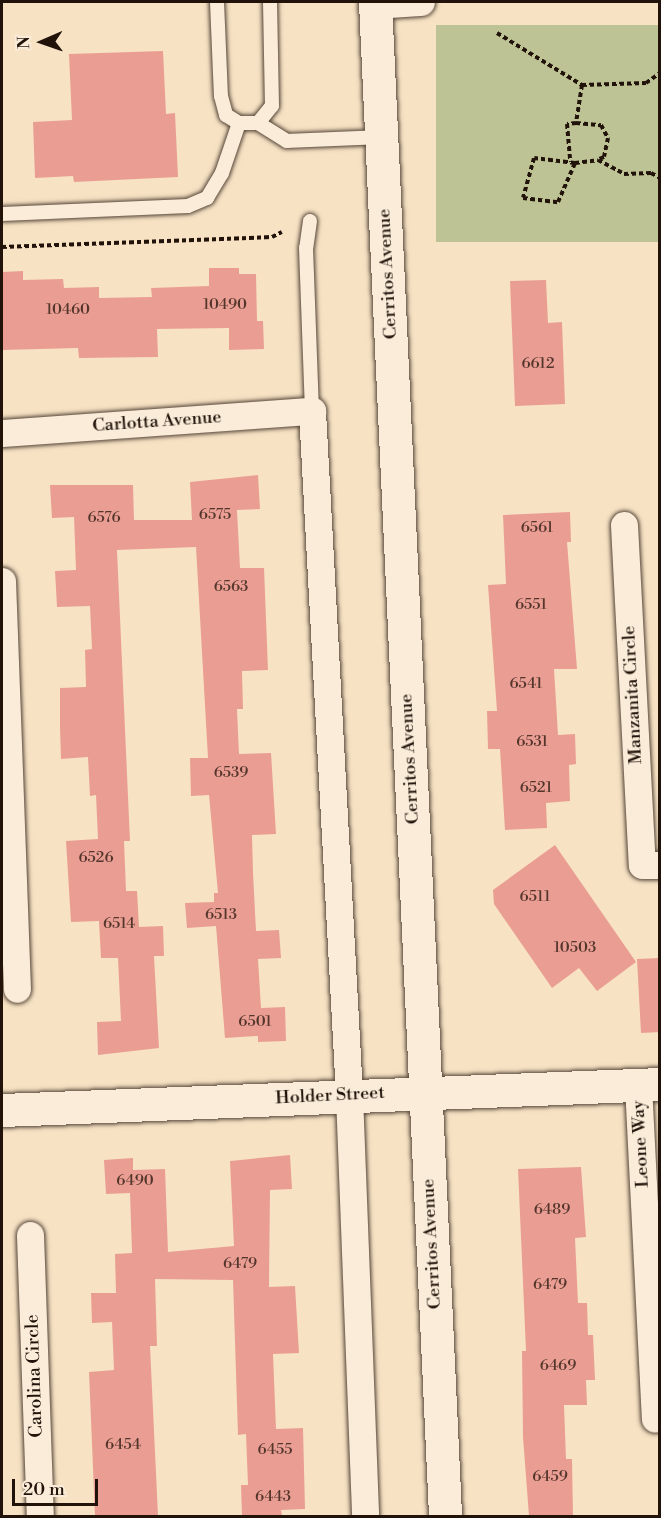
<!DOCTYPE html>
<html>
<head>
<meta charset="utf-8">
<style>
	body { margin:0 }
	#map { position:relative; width:661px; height:1518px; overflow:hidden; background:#f7e2c4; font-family:"Libre Bodoni",serif }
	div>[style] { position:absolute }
	.green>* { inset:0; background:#bdc394; transform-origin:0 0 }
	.building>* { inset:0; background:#ea9e93 }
	.path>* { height:4px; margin-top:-2px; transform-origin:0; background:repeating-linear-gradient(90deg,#21120a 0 4.5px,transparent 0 7.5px) }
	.roads { filter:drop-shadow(0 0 2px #564638) drop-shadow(0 0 2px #564638) }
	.lane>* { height:14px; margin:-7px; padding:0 7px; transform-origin:7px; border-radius:7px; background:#faecd9 }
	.street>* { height:27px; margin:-13.5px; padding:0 13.5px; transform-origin:13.5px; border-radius:13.5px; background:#faecd9 }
	.secondary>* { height:33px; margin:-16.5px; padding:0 16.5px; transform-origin:16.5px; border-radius:16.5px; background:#faecd9 }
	span { translate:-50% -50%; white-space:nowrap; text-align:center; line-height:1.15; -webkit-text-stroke:5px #faecd9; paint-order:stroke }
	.number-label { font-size:15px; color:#53352c }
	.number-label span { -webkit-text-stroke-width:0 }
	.street-label { font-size:18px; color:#21120a }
	.frame { position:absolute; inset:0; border:3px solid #21120a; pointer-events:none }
	.north { position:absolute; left:12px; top:12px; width:60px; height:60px; -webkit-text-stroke:4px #faecd9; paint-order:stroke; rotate:268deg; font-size:16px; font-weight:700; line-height:24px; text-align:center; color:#21120a }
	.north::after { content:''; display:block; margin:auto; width:21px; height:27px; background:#21120a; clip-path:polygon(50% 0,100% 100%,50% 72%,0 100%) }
	.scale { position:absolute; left:12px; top:1479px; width:86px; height:27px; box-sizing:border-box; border:3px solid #21120a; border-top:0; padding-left:8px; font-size:18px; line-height:21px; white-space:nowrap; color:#21120a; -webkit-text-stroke:4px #faecd9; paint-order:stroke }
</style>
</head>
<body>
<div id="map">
	<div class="green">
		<div style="left:659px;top:25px;width:217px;height:223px;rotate:90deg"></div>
	</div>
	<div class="building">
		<div style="clip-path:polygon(163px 51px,166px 114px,175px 113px,178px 177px,74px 182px,73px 176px,35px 178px,33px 122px,72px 120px,69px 54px)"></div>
		<div style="clip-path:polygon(209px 268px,239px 268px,239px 274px,256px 274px,257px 321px,263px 321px,264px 349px,229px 350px,229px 328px,157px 329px,158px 357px,79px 358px,78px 348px,2px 350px,2px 272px,23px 271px,23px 280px,63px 279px,64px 288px,99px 287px,99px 298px,152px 297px,151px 288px,209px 286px)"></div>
		<div style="clip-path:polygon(546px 280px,548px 323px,562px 322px,565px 404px,515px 406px,510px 281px)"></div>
		<div style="clip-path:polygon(258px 475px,260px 509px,237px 510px,240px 568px,264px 568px,268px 670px,242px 671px,243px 709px,237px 709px,239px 754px,271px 753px,276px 834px,252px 835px,253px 873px,256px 931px,279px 930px,281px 958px,258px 959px,261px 1008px,285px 1007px,286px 1041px,258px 1042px,258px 1036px,225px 1038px,216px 926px,187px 928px,185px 903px,214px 902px,214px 893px,218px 893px,209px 795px,191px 796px,190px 758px,208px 758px,196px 547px,117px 550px,130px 841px,124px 841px,126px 891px,137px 891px,139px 927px,163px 926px,164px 956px,154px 956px,159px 1048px,98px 1055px,97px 1022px,121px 1021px,118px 958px,101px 958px,99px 921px,71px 922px,66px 841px,98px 839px,96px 795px,90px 796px,88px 757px,61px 759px,60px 728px,60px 688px,86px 687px,85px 650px,92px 649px,90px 606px,57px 607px,55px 571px,76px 570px,74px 517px,52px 518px,50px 485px,133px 485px,134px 520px,192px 520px,190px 482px)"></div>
		<div style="clip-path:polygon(570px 512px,571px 542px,567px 542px,577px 669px,554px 669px,558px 735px,575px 734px,576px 764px,569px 765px,570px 801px,546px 803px,547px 828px,505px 830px,500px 749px,488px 749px,487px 711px,497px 711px,488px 585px,506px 584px,503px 515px)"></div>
		<div style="clip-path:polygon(555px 845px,636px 962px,597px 991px,579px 968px,552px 988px,494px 904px,493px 890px)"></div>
		<div style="clip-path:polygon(660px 958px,660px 1032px,641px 1033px,637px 959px)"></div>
		<div style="clip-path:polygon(290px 1155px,292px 1189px,270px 1190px,269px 1287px,295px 1286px,299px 1353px,273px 1354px,276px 1429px,303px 1428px,305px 1509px,281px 1510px,282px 1516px,242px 1516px,241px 1485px,248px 1485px,246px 1434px,238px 1435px,233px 1280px,155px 1279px,157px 1346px,150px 1346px,158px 1516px,95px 1516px,89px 1372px,114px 1370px,112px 1322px,92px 1323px,91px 1293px,116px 1293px,115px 1254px,132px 1253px,130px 1193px,106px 1194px,104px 1160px,133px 1158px,133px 1170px,165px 1169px,168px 1252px,234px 1246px,230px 1161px)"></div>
		<div style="clip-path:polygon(581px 1167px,586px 1237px,575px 1238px,578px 1303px,587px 1303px,588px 1335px,593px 1335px,595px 1380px,586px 1380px,587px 1405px,564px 1405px,566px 1459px,572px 1459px,573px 1516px,529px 1516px,523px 1437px,522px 1351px,526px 1351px,518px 1169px)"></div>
	</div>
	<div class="path">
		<div style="left:497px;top:33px;width:100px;rotate:31.5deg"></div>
		<div style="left:582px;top:85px;width:38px;rotate:99deg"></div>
		<div style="left:576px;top:123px;width:9px;rotate:174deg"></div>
		<div style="left:567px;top:124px;width:38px;rotate:85deg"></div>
		<div style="left:582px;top:85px;width:64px;rotate:-1.8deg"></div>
		<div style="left:646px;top:83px;width:17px;rotate:-36deg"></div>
		<div style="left:576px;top:123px;width:25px;rotate:5deg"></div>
		<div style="left:601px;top:125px;width:15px;rotate:62deg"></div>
		<div style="left:608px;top:138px;width:19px;rotate:102deg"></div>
		<div style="left:604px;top:157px;width:5px;rotate:158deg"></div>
		<div style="left:575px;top:163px;width:41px;rotate:-173deg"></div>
		<div style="left:534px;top:158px;width:41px;rotate:105.4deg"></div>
		<div style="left:523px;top:198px;width:35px;rotate:7deg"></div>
		<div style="left:558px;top:202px;width:43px;rotate:-66.4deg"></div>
		<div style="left:575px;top:163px;width:23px;rotate:-7deg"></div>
		<div style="left:598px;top:160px;width:30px;rotate:28deg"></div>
		<div style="left:624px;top:174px;width:27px;rotate:-2deg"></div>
		<div style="left:651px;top:173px;width:10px;rotate:29deg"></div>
		<div style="left:2px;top:247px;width:270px;rotate:-2.1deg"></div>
		<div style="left:272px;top:237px;width:11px;rotate:-27deg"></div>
	</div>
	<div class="roads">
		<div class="lane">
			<div style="left:217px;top:2px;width:94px;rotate:87.6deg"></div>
			<div style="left:221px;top:96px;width:20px;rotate:75deg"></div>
			<div style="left:226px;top:115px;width:15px;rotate:32deg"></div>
			<div style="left:239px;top:123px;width:19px"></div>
			<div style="left:258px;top:123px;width:22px;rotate:-51deg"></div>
			<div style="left:272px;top:106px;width:104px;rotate:-91.1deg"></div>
			<div style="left:258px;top:123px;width:34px;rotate:32deg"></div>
			<div style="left:287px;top:141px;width:95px;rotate:-2.4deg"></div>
			<div style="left:2px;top:214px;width:186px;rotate:-2.5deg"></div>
			<div style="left:188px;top:206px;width:21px;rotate:-23deg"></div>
			<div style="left:207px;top:198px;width:29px;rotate:-59deg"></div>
			<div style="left:222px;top:173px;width:53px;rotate:-71.2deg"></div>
			<div style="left:310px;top:221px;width:27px;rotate:98deg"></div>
			<div style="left:306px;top:248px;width:163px;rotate:87.9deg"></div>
		</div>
		<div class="street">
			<div style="left:376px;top:5px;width:45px;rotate:-3.8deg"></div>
			<div style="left:2px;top:433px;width:311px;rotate:-4.1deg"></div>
			<div style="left:312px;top:411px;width:685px;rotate:86.9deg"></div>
			<div style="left:349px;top:1095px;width:421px;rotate:87.8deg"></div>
			<div style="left:624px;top:525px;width:340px;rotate:87deg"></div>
			<div style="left:642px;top:865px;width:18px"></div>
			<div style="left:2px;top:581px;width:408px;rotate:87.9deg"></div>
			<div style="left:638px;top:1085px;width:334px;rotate:87.1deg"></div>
			<div style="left:30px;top:1235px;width:281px;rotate:88deg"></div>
		</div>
		<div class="secondary">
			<div style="left:375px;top:2px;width:1516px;rotate:87.35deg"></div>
			<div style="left:2px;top:1110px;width:659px;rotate:-2.26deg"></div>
		</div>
	</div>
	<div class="number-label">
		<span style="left:225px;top:305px">10490</span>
		<span style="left:68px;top:310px">10460</span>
		<span style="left:538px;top:364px">6612</span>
		<span style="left:215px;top:515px">6575</span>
		<span style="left:104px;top:518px">6576</span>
		<span style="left:537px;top:528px">6561</span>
		<span style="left:231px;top:587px">6563</span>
		<span style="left:531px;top:605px">6551</span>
		<span style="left:526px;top:684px">6541</span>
		<span style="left:532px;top:742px">6531</span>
		<span style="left:231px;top:773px">6539</span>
		<span style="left:536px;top:788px">6521</span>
		<span style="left:96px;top:858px">6526</span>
		<span style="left:535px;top:897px">6511</span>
		<span style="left:221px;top:915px">6513</span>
		<span style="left:119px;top:924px">6514</span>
		<span style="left:575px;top:948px">10503</span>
		<span style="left:255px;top:1022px">6501</span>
		<span style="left:135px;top:1181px">6490</span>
		<span style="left:552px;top:1210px">6489</span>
		<span style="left:240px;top:1264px">6479</span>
		<span style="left:550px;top:1285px">6479</span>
		<span style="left:558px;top:1366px">6469</span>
		<span style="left:123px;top:1445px">6454</span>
		<span style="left:275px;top:1450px">6455</span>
		<span style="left:550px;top:1477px">6459</span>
		<span style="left:273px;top:1497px">6443</span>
	</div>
	<div class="street-label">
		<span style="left:388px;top:274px;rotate:-93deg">Cerritos Avenue</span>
		<span style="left:157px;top:422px;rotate:-4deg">Carlotta Avenue</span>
		<span style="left:633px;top:695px;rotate:-93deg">Manzanita Circle</span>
		<span style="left:410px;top:759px;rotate:-93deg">Cerritos Avenue</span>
		<span style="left:330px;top:1096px;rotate:-3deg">Holder Street</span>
		<span style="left:641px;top:1144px;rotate:-93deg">Leone Way</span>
		<span style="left:432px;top:1244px;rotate:-93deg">Cerritos Avenue</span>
		<span style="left:35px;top:1376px;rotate:-92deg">Carolina Circle</span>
	</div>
	<div class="frame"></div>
	<div class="north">N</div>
	<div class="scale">20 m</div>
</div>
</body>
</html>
